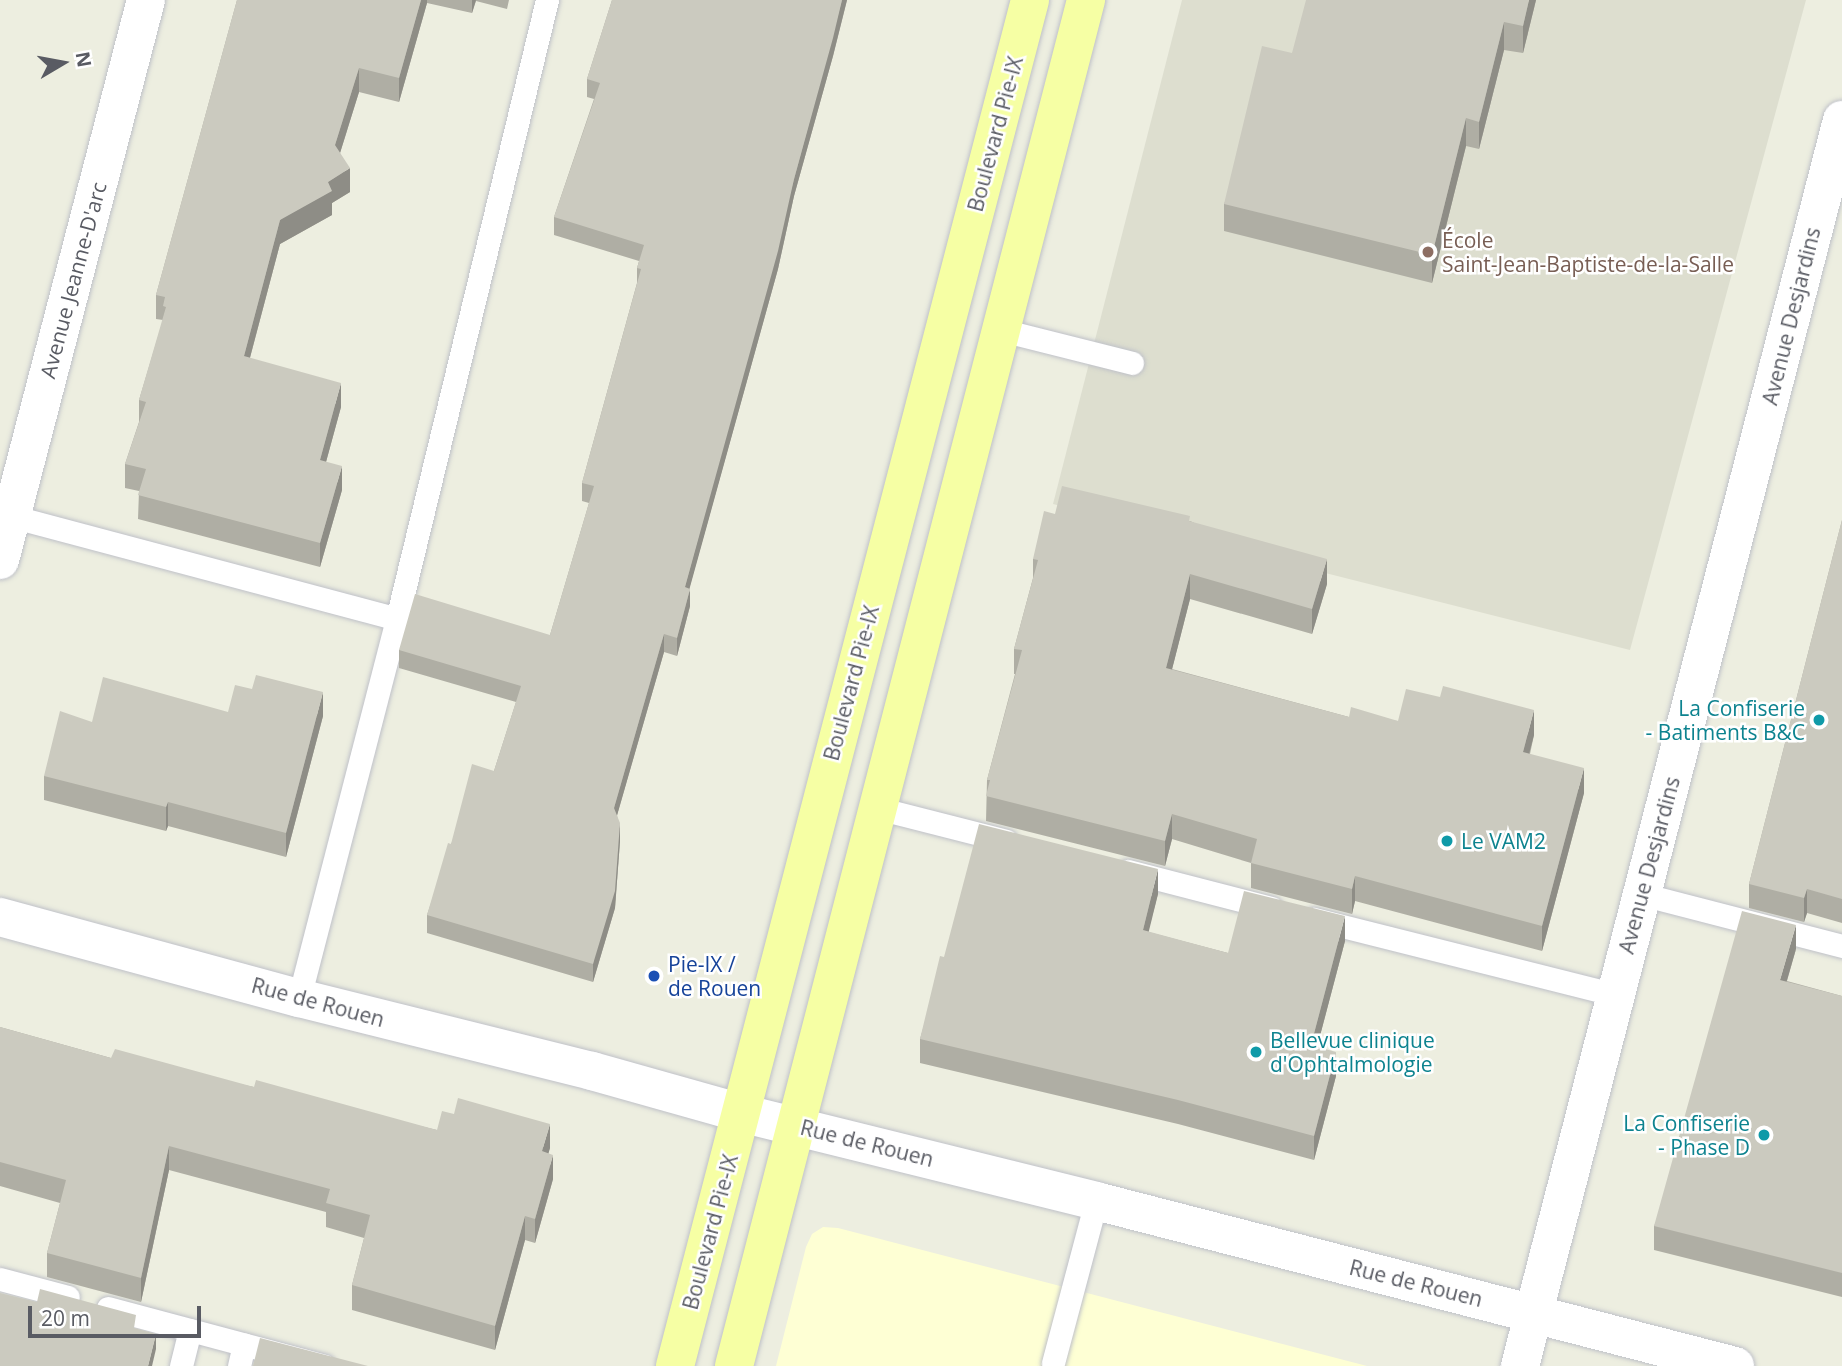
<!DOCTYPE html>
<html>
<head>
<meta charset="utf-8">
<style>
	body { margin:0 }
	#map { position:relative; width:1842px; height:1366px; overflow:hidden; background:#edeee0; font-family:"Open Sans",sans-serif }
	div>[style] { position:absolute }
	.commercial>* { inset:0; background:#feffd4 }
	.education>* { inset:0; background:#dddecf }
	.roads { filter:drop-shadow(0 0 2px #bfc1c8) drop-shadow(0 0 2px #bfc1c8) }
	.lane>* { height:23px; margin:-11.5px; padding:0 11.5px; transform-origin:11.5px; border-radius:11.5px; background:#fff }
	.street>* { height:38px; margin:-19px; padding:0 19px; transform-origin:19px; border-radius:19px; background:#fff }
	.primary>* { height:38px; margin:-19px; padding:0 19px; transform-origin:19px; border-radius:19px; background:#f6ffa4 }
	.wall>* { inset:0; background:#afaea4 }
	.shaded-wall>* { inset:0; background:#8e8d86 }
	.building>* { inset:0; background:#cbcabf }
	.dots>* { width:19px; height:19px; translate:-50% -50%; box-sizing:border-box; border:4px solid #fff; border-radius:50% }
	span { translate:-50% -50%; white-space:nowrap; text-align:center; line-height:1.15; -webkit-text-stroke:5px #fff; paint-order:stroke }
	.street-label { font-size:21px; color:#595b63 }
	.education-label { font-size:21px; color:#785e54 }
	.left { translate:0 -50%; text-align:left }
	.culture-label { font-size:21px; color:#0d838f }
	.right { translate:-100% -50%; text-align:right }
	.transit-label { font-size:21px; color:#164399 }
	.north { position:absolute; left:28px; top:28px; width:70px; height:70px; -webkit-text-stroke:5px #fff; paint-order:stroke; rotate:80deg; font-size:19px; font-weight:700; line-height:28px; text-align:center; color:#595b63 }
	.north::after { content:''; display:block; margin:auto; width:24px; height:32px; background:#595b63; clip-path:polygon(50% 0,100% 100%,50% 72%,0 100%) }
	.scale { position:absolute; left:28px; top:1306px; width:173px; height:32px; box-sizing:border-box; border:4px solid #595b63; border-top:0; padding-left:9px; font-size:21px; line-height:24px; white-space:nowrap; color:#595b63; -webkit-text-stroke:5px #fff; paint-order:stroke }
</style>
</head>
<body>
<div id="map">
	<div class="commercial">
		<div style="clip-path:polygon(823px 1227px,838px 1228px,1367px 1366px,776px 1366px,806px 1247px,812px 1234px)"></div>
	</div>
	<div class="education">
		<div style="clip-path:polygon(1182px 0,1806px 0,1630px 650px,1053px 504px)"></div>
	</div>
	<div class="roads">
		<div class="lane">
			<div style="left:1001px;top:330px;width:135px;rotate:14.1deg"></div>
			<div style="left:11px;top:516px;width:400px;rotate:14.9deg"></div>
			<div style="left:877px;top:808px;width:133px;rotate:14.3deg"></div>
			<div style="left:1128px;top:871px;width:148px;rotate:14.5deg"></div>
			<div style="left:1641px;top:894px;width:208px;rotate:14.5deg"></div>
			<div style="left:1314px;top:919px;width:311px;rotate:14.1deg"></div>
			<div style="left:299px;top:998px;width:391px;rotate:-75.5deg"></div>
			<div style="left:397px;top:619px;width:637px;rotate:-76.38deg"></div>
			<div style="left:0;top:1279px;width:70px;rotate:14.8deg"></div>
			<div style="left:108px;top:1308px;width:224px;rotate:15deg"></div>
			<div style="left:1053px;top:1363px;width:168px;rotate:-75.1deg"></div>
			<div style="left:181px;top:1366px;width:37px;rotate:-76deg"></div>
			<div style="left:239px;top:1366px;width:22px;rotate:-77deg"></div>
		</div>
		<div class="street">
			<div style="left:0;top:560px;width:579px;rotate:-75.39deg"></div>
			<div style="left:0;top:917px;width:310px;rotate:15.2deg"></div>
			<div style="left:299px;top:998px;width:302px;rotate:14deg"></div>
			<div style="left:592px;top:1071px;width:155px;rotate:15.7deg"></div>
			<div style="left:741px;top:1113px;width:366px;rotate:13.9deg"></div>
			<div style="left:1096px;top:1201px;width:660px;rotate:14.48deg"></div>
			<div style="left:1520px;top:1366px;width:1287px;rotate:-75.51deg"></div>
		</div>
		<div class="primary">
			<div style="left:675px;top:1366px;width:1411px;rotate:-75.43deg"></div>
			<div style="left:734px;top:1366px;width:1411px;rotate:-75.55deg"></div>
		</div>
	</div>
	<div class="wall">
		<div style="clip-path:polygon(237px 0,509px 0,507px 9px,476px 1px,472px 13px,427px 3px,399px 102px,359px 92px,340px 153px,350px 192px,332px 203px,332px 215px,280px 244px,250px 358px,341px 407px,326px 462px,342px 490px,320px 567px,138px 519px,139px 491px,125px 488px,125px 464px,139px 422px,139px 400px,163px 320px,156px 319px,156px 295px)"></div>
		<div style="clip-path:polygon(612px 0,847px 0,833px 56px,794px 196px,778px 269px,689px 589px,690px 606px,677px 656px,664px 652px,617px 815px,620px 841px,615px 908px,593px 982px,427px 933px,427px 915px,451px 844px,494px 771px,516px 702px,399px 668px,399px 650px,550px 635px,589px 503px,582px 501px,582px 483px,637px 283px,637px 268px,639px 261px,554px 235px,554px 217px,594px 99px,587px 97px,587px 79px)"></div>
		<div style="clip-path:polygon(1536px 0,1523px 53px,1504px 50px,1479px 149px,1466px 146px,1432px 283px,1224px 231px,1224px 204px,1292px 53px)"></div>
		<div style="clip-path:polygon(1842px 520px,1842px 923px,1807px 913px,1804px 922px,1749px 908px,1749px 884px)"></div>
		<div style="clip-path:polygon(1190px 521px,1327px 584px,1312px 634px,1190px 599px,1172px 669px,1349px 717px,1398px 721px,1534px 735px,1530px 754px,1584px 793px,1542px 951px,1355px 901px,1352px 914px,1251px 888px,1251px 863px,1172px 839px,1165px 866px,986px 821px,987px 780px,1015px 674px,1014px 674px,1014px 649px,1033px 578px,1033px 559px)"></div>
		<div style="clip-path:polygon(228px 712px,323px 716px,286px 857px,168px 826px,166px 831px,44px 800px,44px 776px)"></div>
		<div style="clip-path:polygon(1158px 894px,1148px 932px,1228px 953px,1345px 941px,1317px 1047px,1336px 1076px,1314px 1160px,1178px 1124px,920px 1063px,920px 1039px,944px 957px)"></div>
		<div style="clip-path:polygon(1796px 949px,1787px 981px,1842px 996px,1842px 1297px,1654px 1250px,1654px 1226px)"></div>
		<div style="clip-path:polygon(0 1027px,111px 1058px,254px 1087px,437px 1130px,550px 1148px,548px 1153px,553px 1179px,535px 1243px,525px 1240px,495px 1350px,352px 1310px,352px 1285px,364px 1238px,326px 1227px,326px 1212px,169px 1170px,141px 1302px,47px 1277px,47px 1253px,60px 1203px,0 1186px)"></div>
	</div>
	<div class="shaded-wall">
		<div style="clip-path:polygon(421px 0,427px 0,427px 3px,399px 102px,399px 78px)"></div>
		<div style="clip-path:polygon(472px 0,476px 0,472px 13px)"></div>
		<div style="clip-path:polygon(842px 0,847px 0,833px 56px,794px 196px,778px 269px,685px 605px,685px 587px)"></div>
		<div style="clip-path:polygon(1529px 0,1536px 0,1523px 53px,1523px 26px)"></div>
		<div style="clip-path:polygon(1504px 22px,1504px 50px,1479px 149px,1479px 122px)"></div>
		<div style="clip-path:polygon(359px 68px,359px 92px,335px 169px,335px 145px)"></div>
		<div style="clip-path:polygon(1466px 118px,1466px 146px,1432px 283px,1432px 255px)"></div>
		<div style="clip-path:polygon(350px 168px,350px 192px,332px 203px,332px 215px,280px 244px,244px 380px,244px 356px,280px 220px,328px 182px)"></div>
		<div style="clip-path:polygon(341px 383px,341px 407px,320px 484px,320px 460px)"></div>
		<div style="clip-path:polygon(342px 466px,342px 490px,320px 567px,320px 543px)"></div>
		<div style="clip-path:polygon(1327px 559px,1327px 584px,1312px 634px,1312px 609px)"></div>
		<div style="clip-path:polygon(1190px 574px,1190px 599px,1166px 693px,1166px 668px)"></div>
		<div style="clip-path:polygon(690px 589px,690px 606px,677px 656px,677px 638px)"></div>
		<div style="clip-path:polygon(664px 634px,664px 652px,614px 826px,614px 808px)"></div>
		<div style="clip-path:polygon(323px 692px,323px 716px,286px 857px,286px 833px)"></div>
		<div style="clip-path:polygon(1534px 710px,1534px 735px,1523px 777px,1523px 752px)"></div>
		<div style="clip-path:polygon(1584px 768px,1584px 793px,1542px 951px,1542px 926px)"></div>
		<div style="clip-path:polygon(168px 802px,168px 826px,166px 831px,166px 807px)"></div>
		<div style="clip-path:polygon(1172px 814px,1172px 839px,1165px 866px,1165px 841px)"></div>
		<div style="clip-path:polygon(620px 823px,620px 841px,615px 908px,593px 982px,593px 964px)"></div>
		<div style="clip-path:polygon(1158px 869px,1158px 894px,1143px 955px,1143px 930px)"></div>
		<div style="clip-path:polygon(1355px 876px,1355px 901px,1352px 914px,1352px 889px)"></div>
		<div style="clip-path:polygon(1807px 889px,1807px 913px,1804px 922px,1804px 898px)"></div>
		<div style="clip-path:polygon(1345px 916px,1345px 941px,1311px 1070px,1311px 1045px)"></div>
		<div style="clip-path:polygon(1796px 925px,1796px 949px,1780px 1004px,1780px 980px)"></div>
		<div style="clip-path:polygon(1336px 1052px,1336px 1076px,1314px 1160px,1314px 1136px)"></div>
		<div style="clip-path:polygon(550px 1124px,550px 1148px,542px 1176px,542px 1151px)"></div>
		<div style="clip-path:polygon(169px 1146px,169px 1170px,141px 1302px,141px 1278px)"></div>
		<div style="clip-path:polygon(553px 1155px,553px 1179px,535px 1243px,535px 1219px)"></div>
		<div style="clip-path:polygon(525px 1216px,525px 1240px,495px 1350px,495px 1326px)"></div>
		<div style="clip-path:polygon(156px 1334px,156px 1349px,152px 1366px,148px 1366px)"></div>
	</div>
	<div class="building">
		<div style="clip-path:polygon(237px 0,421px 0,399px 78px,359px 68px,335px 145px,350px 168px,328px 182px,332px 191px,280px 220px,244px 356px,341px 383px,320px 460px,342px 466px,320px 543px,138px 495px,146px 469px,125px 464px,146px 402px,139px 400px,166px 307px,163px 306px,165px 297px,156px 295px)"></div>
		<div style="clip-path:polygon(612px 0,842px 0,833px 38px,794px 179px,778px 251px,685px 587px,690px 589px,677px 638px,664px 634px,614px 808px,620px 823px,615px 891px,593px 964px,427px 915px,448px 843px,451px 844px,472px 764px,494px 771px,521px 686px,399px 650px,415px 594px,550px 635px,594px 486px,582px 483px,641px 269px,637px 268px,644px 245px,554px 217px,600px 83px,587px 79px)"></div>
		<div style="clip-path:polygon(1306px 0,1529px 0,1523px 26px,1504px 22px,1479px 122px,1466px 118px,1432px 255px,1224px 204px,1262px 46px,1292px 53px)"></div>
		<div style="clip-path:polygon(1062px 486px,1190px 516px,1189px 521px,1327px 559px,1312px 609px,1190px 574px,1166px 668px,1349px 717px,1351px 707px,1398px 721px,1406px 689px,1440px 697px,1443px 686px,1534px 710px,1523px 752px,1584px 768px,1542px 926px,1355px 876px,1352px 889px,1251px 863px,1257px 839px,1172px 814px,1165px 841px,986px 796px,990px 780px,987px 780px,1022px 650px,1014px 649px,1038px 560px,1033px 559px,1044px 511px,1055px 514px)"></div>
		<div style="clip-path:polygon(1842px 520px,1842px 899px,1807px 889px,1804px 898px,1749px 884px)"></div>
		<div style="clip-path:polygon(256px 675px,323px 692px,286px 833px,168px 802px,166px 807px,44px 776px,60px 711px,92px 722px,103px 677px,228px 712px,235px 685px,252px 689px)"></div>
		<div style="clip-path:polygon(979px 824px,1158px 869px,1143px 930px,1228px 953px,1244px 891px,1345px 916px,1311px 1045px,1336px 1052px,1314px 1136px,1178px 1100px,920px 1039px,940px 956px,944px 957px)"></div>
		<div style="clip-path:polygon(1742px 911px,1796px 925px,1780px 980px,1842px 996px,1842px 1273px,1654px 1226px)"></div>
		<div style="clip-path:polygon(0 1027px,111px 1058px,115px 1049px,254px 1087px,256px 1080px,437px 1130px,442px 1111px,454px 1114px,458px 1098px,550px 1124px,542px 1151px,553px 1155px,535px 1219px,525px 1216px,495px 1326px,352px 1285px,370px 1215px,326px 1203px,330px 1189px,169px 1146px,141px 1278px,47px 1253px,66px 1180px,0 1162px)"></div>
		<div style="clip-path:polygon(40px 1289px,136px 1315px,134px 1328px,156px 1334px,148px 1366px,0 1366px,0 1293px,37px 1302px)"></div>
		<div style="clip-path:polygon(260px 1338px,368px 1366px,253px 1366px)"></div>
	</div>
	<div class="dots">
		<div style="left:1428px;top:252px;background:#8d6e63"></div>
		<div style="left:1819px;top:720px;background:#0f9aa8"></div>
		<div style="left:1447px;top:841px;background:#0f9aa8"></div>
		<div style="left:654px;top:976px;background:#1a4fb4"></div>
		<div style="left:1256px;top:1052px;background:#0f9aa8"></div>
		<div style="left:1764px;top:1135px;background:#0f9aa8"></div>
	</div>
	<div class="street-label">
		<span style="left:995px;top:134px;rotate:-75deg">Boulevard Pie-IX</span>
		<span style="left:73px;top:280px;rotate:-75deg">Avenue Jeanne-D'arc</span>
		<span style="left:1791px;top:316px;rotate:-76deg">Avenue Desjardins</span>
		<span style="left:851px;top:683px;rotate:-75deg">Boulevard Pie-IX</span>
		<span style="left:1649px;top:865px;rotate:-75deg">Avenue Desjardins</span>
		<span style="left:318px;top:1002px;rotate:15deg">Rue de Rouen</span>
		<span style="left:867px;top:1143px;rotate:14deg">Rue de Rouen</span>
		<span style="left:710px;top:1232px;rotate:-75deg">Boulevard Pie-IX</span>
		<span style="left:1416px;top:1283px;rotate:14deg">Rue de Rouen</span>
	</div>
	<div class="education-label">
		<span class="left" style="left:1442px;top:252px">École<br>Saint-Jean-Baptiste-de-la-Salle</span>
	</div>
	<div class="culture-label">
		<span class="right" style="left:1805px;top:720px">La Confiserie<br>- Batiments B&amp;C</span>
		<span class="left" style="left:1461px;top:841px">Le VAM2</span>
		<span class="left" style="left:1270px;top:1052px">Bellevue clinique<br>d'Ophtalmologie</span>
		<span class="right" style="left:1750px;top:1135px">La Confiserie<br>- Phase D</span>
	</div>
	<div class="transit-label">
		<span class="left" style="left:668px;top:976px">Pie-IX /<br>de Rouen</span>
	</div>
	<div class="north">N</div>
	<div class="scale">20 m</div>
</div>
</body>
</html>
